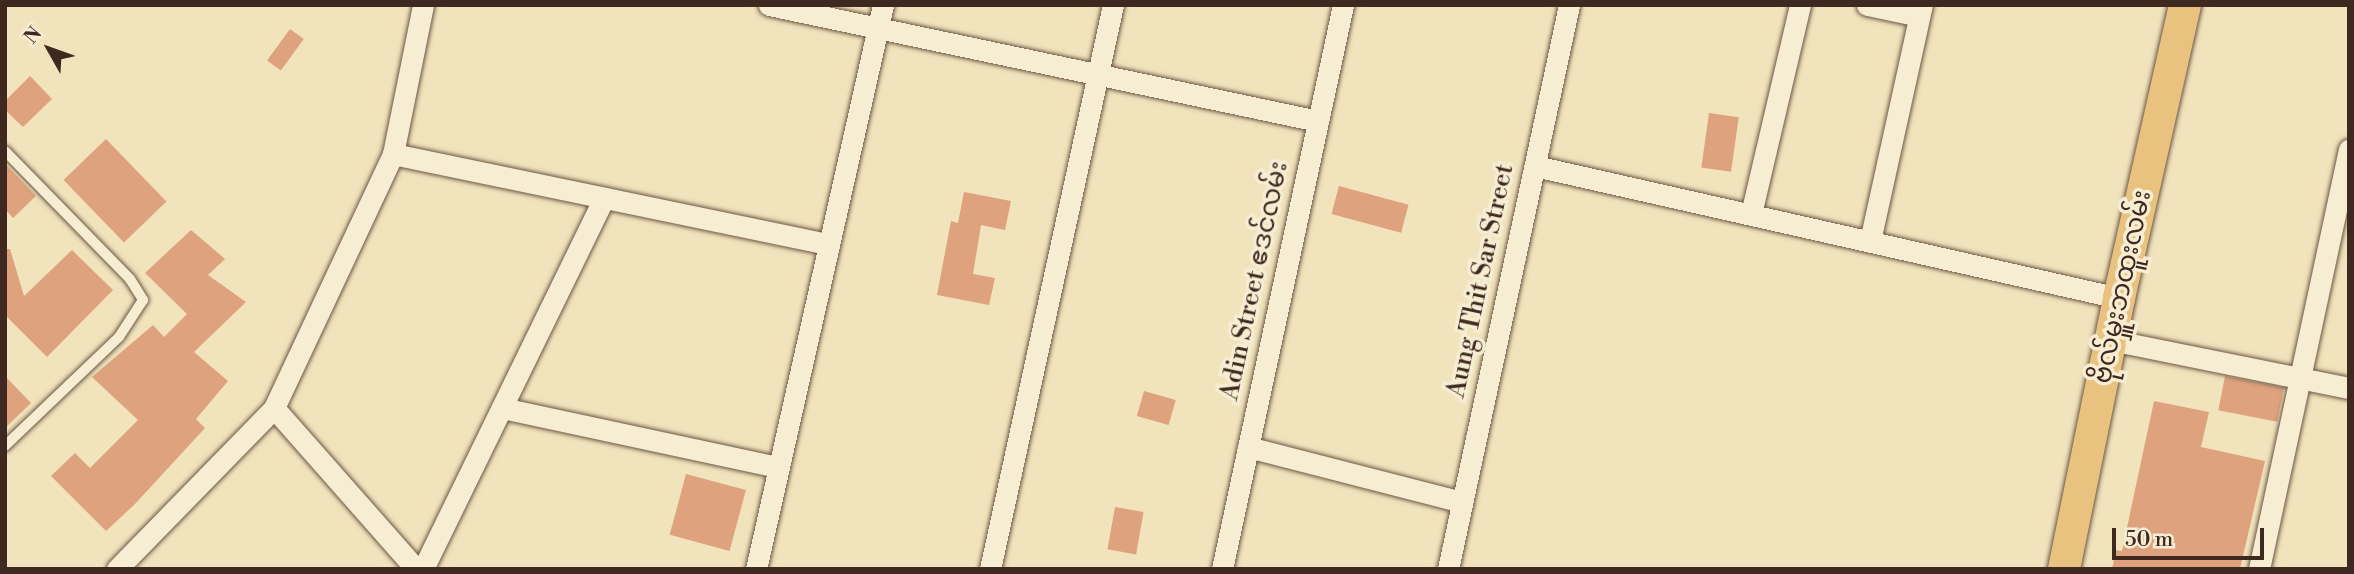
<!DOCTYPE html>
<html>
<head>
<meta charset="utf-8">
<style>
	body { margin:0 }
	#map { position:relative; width:2354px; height:574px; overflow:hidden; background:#f1e3bb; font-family:"Libre Bodoni","Noto Sans Myanmar",serif }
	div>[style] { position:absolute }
	.building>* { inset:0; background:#dea27e; transform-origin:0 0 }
	.roads { filter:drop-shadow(0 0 2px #6b5746) drop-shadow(0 0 2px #6b5746) }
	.lane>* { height:10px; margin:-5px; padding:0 5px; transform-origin:5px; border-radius:5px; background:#f6edd3 }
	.street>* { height:21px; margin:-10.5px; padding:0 10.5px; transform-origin:10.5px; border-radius:10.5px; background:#f6edd3 }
	.primary>* { height:32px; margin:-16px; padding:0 16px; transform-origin:16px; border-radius:16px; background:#e8c27e }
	span { translate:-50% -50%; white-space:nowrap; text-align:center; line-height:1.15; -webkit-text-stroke:7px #f6edd3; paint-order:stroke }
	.street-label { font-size:26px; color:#3e281f }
	.frame { position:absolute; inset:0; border:7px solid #3e281f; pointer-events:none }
	.north { position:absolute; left:14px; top:14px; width:70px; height:70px; -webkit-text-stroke:5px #f6edd3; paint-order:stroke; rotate:310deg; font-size:19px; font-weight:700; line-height:28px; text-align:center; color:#3e281f }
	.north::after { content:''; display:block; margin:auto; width:24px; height:32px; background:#3e281f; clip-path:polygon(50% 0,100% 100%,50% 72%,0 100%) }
	.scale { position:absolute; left:2112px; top:528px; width:152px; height:32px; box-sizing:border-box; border:4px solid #3e281f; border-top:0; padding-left:9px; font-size:21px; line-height:24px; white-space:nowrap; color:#3e281f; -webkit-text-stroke:5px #f6edd3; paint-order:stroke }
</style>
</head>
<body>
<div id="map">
	<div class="building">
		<div style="left:290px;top:29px;width:17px;height:39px;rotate:36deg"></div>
		<div style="clip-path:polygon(30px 76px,52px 99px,23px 127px,5px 110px,5px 101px)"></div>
		<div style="left:1709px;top:113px;width:30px;height:55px;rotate:8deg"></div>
		<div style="left:106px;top:139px;width:87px;height:59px;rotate:46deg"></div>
		<div style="clip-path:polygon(5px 164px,36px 196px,13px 218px,5px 209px)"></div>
		<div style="left:1339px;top:186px;width:72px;height:29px;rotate:15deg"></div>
		<div style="clip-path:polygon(964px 192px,1011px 201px,1005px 230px,981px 225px,973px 274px,995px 278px,989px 305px,937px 295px,951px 221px,958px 223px)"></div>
		<div style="clip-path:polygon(191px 230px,225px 259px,208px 275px,246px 302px,194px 352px,228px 381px,196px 419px,205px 428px,135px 504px,106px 531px,51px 476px,75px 453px,90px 468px,138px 420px,92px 377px,153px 325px,164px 337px,187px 314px,145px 273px)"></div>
		<div style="clip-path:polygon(5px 249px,10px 249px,24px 296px,72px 250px,113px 290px,47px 357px,5px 315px)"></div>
		<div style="clip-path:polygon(5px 376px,31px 403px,5px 428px)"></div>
		<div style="left:2225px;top:376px;width:60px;height:35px;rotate:11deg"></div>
		<div style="left:1144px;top:391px;width:33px;height:26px;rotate:16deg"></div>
		<div style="clip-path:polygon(2154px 401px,2209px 412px,2201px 447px,2265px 461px,2240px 569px,2112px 569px,2116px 550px,2122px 551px)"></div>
		<div style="left:686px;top:474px;width:62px;height:63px;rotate:15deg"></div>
		<div style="left:1115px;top:507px;width:29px;height:43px;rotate:10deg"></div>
	</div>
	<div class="roads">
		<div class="lane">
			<div style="left:5px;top:151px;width:179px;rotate:45.7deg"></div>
			<div style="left:130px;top:279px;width:25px;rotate:58deg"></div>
			<div style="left:143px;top:300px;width:44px;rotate:123deg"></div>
			<div style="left:119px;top:337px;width:158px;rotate:136.3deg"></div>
		</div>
		<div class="street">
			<div style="left:769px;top:5px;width:561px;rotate:11.93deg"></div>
			<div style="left:1867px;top:5px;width:53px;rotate:11.9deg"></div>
			<div style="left:393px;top:154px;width:443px;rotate:11.7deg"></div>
			<div style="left:1535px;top:166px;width:599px;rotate:12.74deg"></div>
			<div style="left:1751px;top:214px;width:215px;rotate:-76.8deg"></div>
			<div style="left:1870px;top:241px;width:242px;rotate:-77.6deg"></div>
			<div style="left:2111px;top:340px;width:243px;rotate:11.4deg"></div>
			<div style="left:274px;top:408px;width:215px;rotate:48.6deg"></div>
			<div style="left:502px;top:408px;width:282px;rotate:12.1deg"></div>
			<div style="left:1248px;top:447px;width:221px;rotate:14.4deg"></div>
			<div style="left:117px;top:569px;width:225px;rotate:-45.7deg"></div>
			<div style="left:274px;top:408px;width:280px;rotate:-64.9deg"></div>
			<div style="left:393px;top:154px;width:152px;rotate:-78.6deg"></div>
			<div style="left:423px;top:569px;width:413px;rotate:-64deg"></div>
			<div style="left:756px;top:569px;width:578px;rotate:-77.31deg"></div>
			<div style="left:990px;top:569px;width:577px;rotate:-77.7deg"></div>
			<div style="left:1222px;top:569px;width:577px;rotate:-77.89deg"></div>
			<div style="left:1448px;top:569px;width:577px;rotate:-77.89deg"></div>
			<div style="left:2259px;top:569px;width:429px;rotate:-77.9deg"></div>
		</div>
		<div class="primary">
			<div style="left:2064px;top:569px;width:277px;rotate:-78.5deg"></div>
			<div style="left:2119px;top:298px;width:300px;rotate:-77.3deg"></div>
		</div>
	</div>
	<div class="street-label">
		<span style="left:1255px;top:281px;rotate:-78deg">Adin Street ဧဒင်လမ်း</span>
		<span style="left:1481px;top:281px;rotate:-78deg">Aung Thit Sar Street</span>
		<span style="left:2123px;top:287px;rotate:-78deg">ဗိုလ်မှူးဘထူးလမ်း</span>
	</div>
	<div class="frame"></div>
	<div class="north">N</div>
	<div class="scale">50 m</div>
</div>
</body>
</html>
